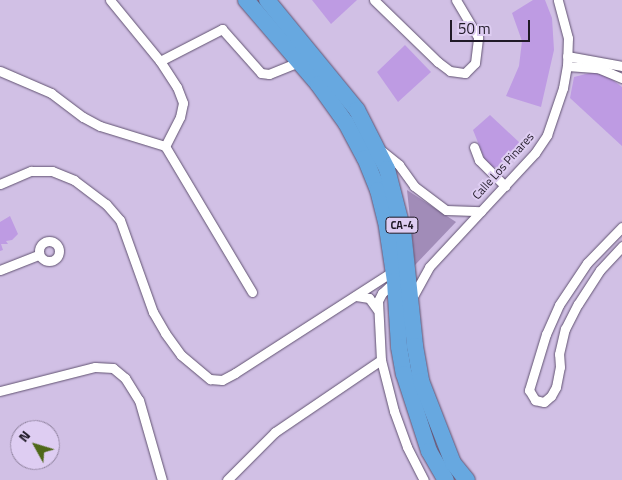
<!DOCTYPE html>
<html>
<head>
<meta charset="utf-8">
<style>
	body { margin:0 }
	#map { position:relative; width:622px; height:480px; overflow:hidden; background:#d1c0e5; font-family:"Titillium Web",sans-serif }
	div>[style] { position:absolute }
	.green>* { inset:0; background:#a18cb8 }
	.building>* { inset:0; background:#be9be3 }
	.roads { filter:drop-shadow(0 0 1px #615271) drop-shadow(0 0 1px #615271) }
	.street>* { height:9px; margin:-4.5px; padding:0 4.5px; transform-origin:4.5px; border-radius:4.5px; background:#fff }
	.street>.ring { margin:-4.5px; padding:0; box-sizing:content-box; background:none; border:9px solid #fff; border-radius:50% }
	.highway>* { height:16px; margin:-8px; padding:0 8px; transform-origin:8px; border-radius:8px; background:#67a8e0 }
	span { translate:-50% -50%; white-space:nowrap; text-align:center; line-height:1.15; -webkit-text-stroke:4px #decdf2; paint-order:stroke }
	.shield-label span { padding:1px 4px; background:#decdf2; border:1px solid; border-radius:4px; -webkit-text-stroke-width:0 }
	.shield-label { font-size:11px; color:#201a27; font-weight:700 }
	.street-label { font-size:12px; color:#201a27 }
	.north { position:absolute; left:10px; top:420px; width:50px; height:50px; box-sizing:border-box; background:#decdf2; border:1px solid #9285a1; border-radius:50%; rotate:309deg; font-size:14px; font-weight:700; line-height:20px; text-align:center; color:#201a27 }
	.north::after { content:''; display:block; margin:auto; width:18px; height:22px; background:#4f6819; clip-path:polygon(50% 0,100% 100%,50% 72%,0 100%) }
	.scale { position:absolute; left:450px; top:20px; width:80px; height:22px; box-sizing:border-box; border:2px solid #201a27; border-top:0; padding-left:6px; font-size:15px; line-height:18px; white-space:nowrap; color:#201a27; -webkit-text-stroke:4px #decdf2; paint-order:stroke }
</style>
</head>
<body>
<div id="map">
	<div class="green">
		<div style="clip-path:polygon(407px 190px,456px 222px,415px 265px)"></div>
	</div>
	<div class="building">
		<div style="clip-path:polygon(312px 0,357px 0,331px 24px)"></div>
		<div style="clip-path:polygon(533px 0,545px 0,552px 18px,554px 50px,541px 107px,506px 96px,519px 66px,522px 41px,512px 13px)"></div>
		<div style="clip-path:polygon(405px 45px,431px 72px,398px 102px,377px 72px)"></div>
		<div style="clip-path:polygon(594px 72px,610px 78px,622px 87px,622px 146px,570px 98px,574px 77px)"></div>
		<div style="clip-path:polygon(490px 115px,521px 144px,499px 166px,492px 168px,487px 165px,473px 130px)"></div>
		<div style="clip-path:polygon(10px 216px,18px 234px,12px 240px,6px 241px,8px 244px,1px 244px,3px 250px,0 251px,0 222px)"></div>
	</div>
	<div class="roads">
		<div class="street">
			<div style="left:110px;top:0;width:79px;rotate:50.7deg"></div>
			<div style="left:160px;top:61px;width:31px;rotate:57deg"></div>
			<div style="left:177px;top:87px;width:17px;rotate:69deg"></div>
			<div style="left:183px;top:103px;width:14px;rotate:102deg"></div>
			<div style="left:180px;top:117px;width:33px;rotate:117deg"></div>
			<div style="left:374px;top:0;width:89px;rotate:44.1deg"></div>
			<div style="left:438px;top:62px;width:15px;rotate:37deg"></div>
			<div style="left:450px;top:71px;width:15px;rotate:8deg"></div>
			<div style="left:465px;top:73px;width:14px;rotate:-45deg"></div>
			<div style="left:475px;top:63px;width:26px;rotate:-83deg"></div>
			<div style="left:478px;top:37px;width:43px;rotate:-120.7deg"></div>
			<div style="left:567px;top:56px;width:56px;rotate:10.3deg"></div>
			<div style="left:160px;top:61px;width:70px;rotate:-27.3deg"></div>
			<div style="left:222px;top:29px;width:59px;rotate:48.4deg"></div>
			<div style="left:261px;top:73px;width:8px;rotate:7deg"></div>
			<div style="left:269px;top:74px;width:32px;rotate:-22deg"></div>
			<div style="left:567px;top:66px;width:31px;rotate:4deg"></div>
			<div style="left:598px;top:68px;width:26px;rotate:23deg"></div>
			<div style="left:0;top:71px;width:56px;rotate:23.3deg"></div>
			<div style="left:51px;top:93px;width:40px;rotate:37deg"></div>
			<div style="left:83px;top:117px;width:19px;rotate:28deg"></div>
			<div style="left:100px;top:126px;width:68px;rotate:17.1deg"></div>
			<div style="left:165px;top:146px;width:170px;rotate:59.2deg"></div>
			<div style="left:474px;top:147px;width:14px;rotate:69deg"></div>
			<div style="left:479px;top:160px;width:37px;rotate:45deg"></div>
			<div style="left:382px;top:151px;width:22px;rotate:39deg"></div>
			<div style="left:399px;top:165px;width:26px;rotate:54deg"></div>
			<div style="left:414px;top:186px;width:40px;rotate:37deg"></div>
			<div style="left:446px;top:210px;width:35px;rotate:2deg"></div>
			<div style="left:0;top:184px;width:34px;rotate:-23deg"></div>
			<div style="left:31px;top:171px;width:21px"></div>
			<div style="left:52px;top:171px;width:24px;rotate:22deg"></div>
			<div style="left:74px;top:180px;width:40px;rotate:37deg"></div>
			<div style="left:106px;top:204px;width:21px;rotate:49deg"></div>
			<div style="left:120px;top:220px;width:98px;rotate:70.3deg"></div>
			<div style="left:153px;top:312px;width:24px;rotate:60deg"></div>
			<div style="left:165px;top:333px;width:27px;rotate:54deg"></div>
			<div style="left:181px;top:355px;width:38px;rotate:40deg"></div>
			<div style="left:210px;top:379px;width:12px;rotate:5deg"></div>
			<div style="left:222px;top:380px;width:15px;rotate:-28deg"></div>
			<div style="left:235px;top:373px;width:188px;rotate:-32.8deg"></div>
			<div style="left:622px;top:227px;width:50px;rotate:134.2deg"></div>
			<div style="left:587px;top:263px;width:50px;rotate:123.7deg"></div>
			<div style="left:559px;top:305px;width:32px;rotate:114deg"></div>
			<div style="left:546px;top:334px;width:59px;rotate:106.9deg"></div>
			<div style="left:529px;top:390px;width:12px;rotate:59deg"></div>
			<div style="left:535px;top:400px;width:9px;rotate:13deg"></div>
			<div style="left:544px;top:402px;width:9px;rotate:-41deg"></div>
			<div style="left:551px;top:396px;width:10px;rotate:-61deg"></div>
			<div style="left:556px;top:387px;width:20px;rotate:-79deg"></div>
			<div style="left:560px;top:367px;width:13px;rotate:-94deg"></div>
			<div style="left:559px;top:354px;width:26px;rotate:-77deg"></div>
			<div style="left:565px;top:329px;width:28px;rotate:-63deg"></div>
			<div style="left:578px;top:304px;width:40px;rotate:-57.1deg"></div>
			<div style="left:600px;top:270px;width:33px;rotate:-47deg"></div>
			<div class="ring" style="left:39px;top:241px;width:11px;height:11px"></div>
			<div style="left:0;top:270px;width:41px;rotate:-21.5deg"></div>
			<div style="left:395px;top:281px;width:18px;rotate:137deg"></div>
			<div style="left:382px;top:293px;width:9px;rotate:117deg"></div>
			<div style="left:378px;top:301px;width:59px;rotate:87.1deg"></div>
			<div style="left:381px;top:360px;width:53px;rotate:75.7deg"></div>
			<div style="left:394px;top:411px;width:38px;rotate:70deg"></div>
			<div style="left:407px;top:447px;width:37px;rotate:63deg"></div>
			<div style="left:356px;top:296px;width:13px;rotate:9deg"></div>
			<div style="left:369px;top:298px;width:14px;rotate:54deg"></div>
			<div style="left:412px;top:298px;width:35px;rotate:-61deg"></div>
			<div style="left:429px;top:267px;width:156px;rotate:-47.1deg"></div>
			<div style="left:535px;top:153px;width:22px;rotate:-56deg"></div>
			<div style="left:547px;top:135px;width:50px;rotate:-71.2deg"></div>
			<div style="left:563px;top:88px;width:22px;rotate:-80deg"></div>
			<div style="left:567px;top:66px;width:28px;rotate:-88deg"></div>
			<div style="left:568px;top:38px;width:39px;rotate:-105deg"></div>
			<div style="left:0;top:391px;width:98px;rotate:-14.2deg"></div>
			<div style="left:95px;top:367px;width:18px;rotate:3deg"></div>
			<div style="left:113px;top:368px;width:16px;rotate:40deg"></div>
			<div style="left:125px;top:378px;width:26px;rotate:58deg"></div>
			<div style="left:139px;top:400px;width:83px;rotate:74deg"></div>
			<div style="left:227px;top:480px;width:68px;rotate:-45deg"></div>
			<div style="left:275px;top:432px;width:128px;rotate:-34.2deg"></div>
		</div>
		<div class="highway">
			<div style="left:246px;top:0;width:111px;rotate:49.4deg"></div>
			<div style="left:318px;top:84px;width:48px;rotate:54.3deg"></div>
			<div style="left:346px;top:123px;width:40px;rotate:62deg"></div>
			<div style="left:365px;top:158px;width:35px;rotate:68deg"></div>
			<div style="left:378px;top:190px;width:32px;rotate:76deg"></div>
			<div style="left:386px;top:221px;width:61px;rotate:81.5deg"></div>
			<div style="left:395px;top:281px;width:66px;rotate:86.5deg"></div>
			<div style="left:399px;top:347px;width:27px;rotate:80deg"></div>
			<div style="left:404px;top:374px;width:81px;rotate:72deg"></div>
			<div style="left:429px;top:451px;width:34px;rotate:60deg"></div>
			<div style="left:267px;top:0;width:142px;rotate:50.7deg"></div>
			<div style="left:357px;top:110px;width:66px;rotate:63deg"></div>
			<div style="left:387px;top:169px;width:64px;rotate:75.5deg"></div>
			<div style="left:403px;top:231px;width:116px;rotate:84deg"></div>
			<div style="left:415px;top:346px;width:36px;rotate:80deg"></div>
			<div style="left:421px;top:381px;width:88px;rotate:68.7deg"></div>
			<div style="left:453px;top:463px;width:22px;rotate:51deg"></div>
		</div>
	</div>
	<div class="shield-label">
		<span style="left:402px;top:225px">CA-4</span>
	</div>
	<div class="street-label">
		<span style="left:503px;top:166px;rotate:-48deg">Calle Los Pinares</span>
	</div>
	<div class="north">N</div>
	<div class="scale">50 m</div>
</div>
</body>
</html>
